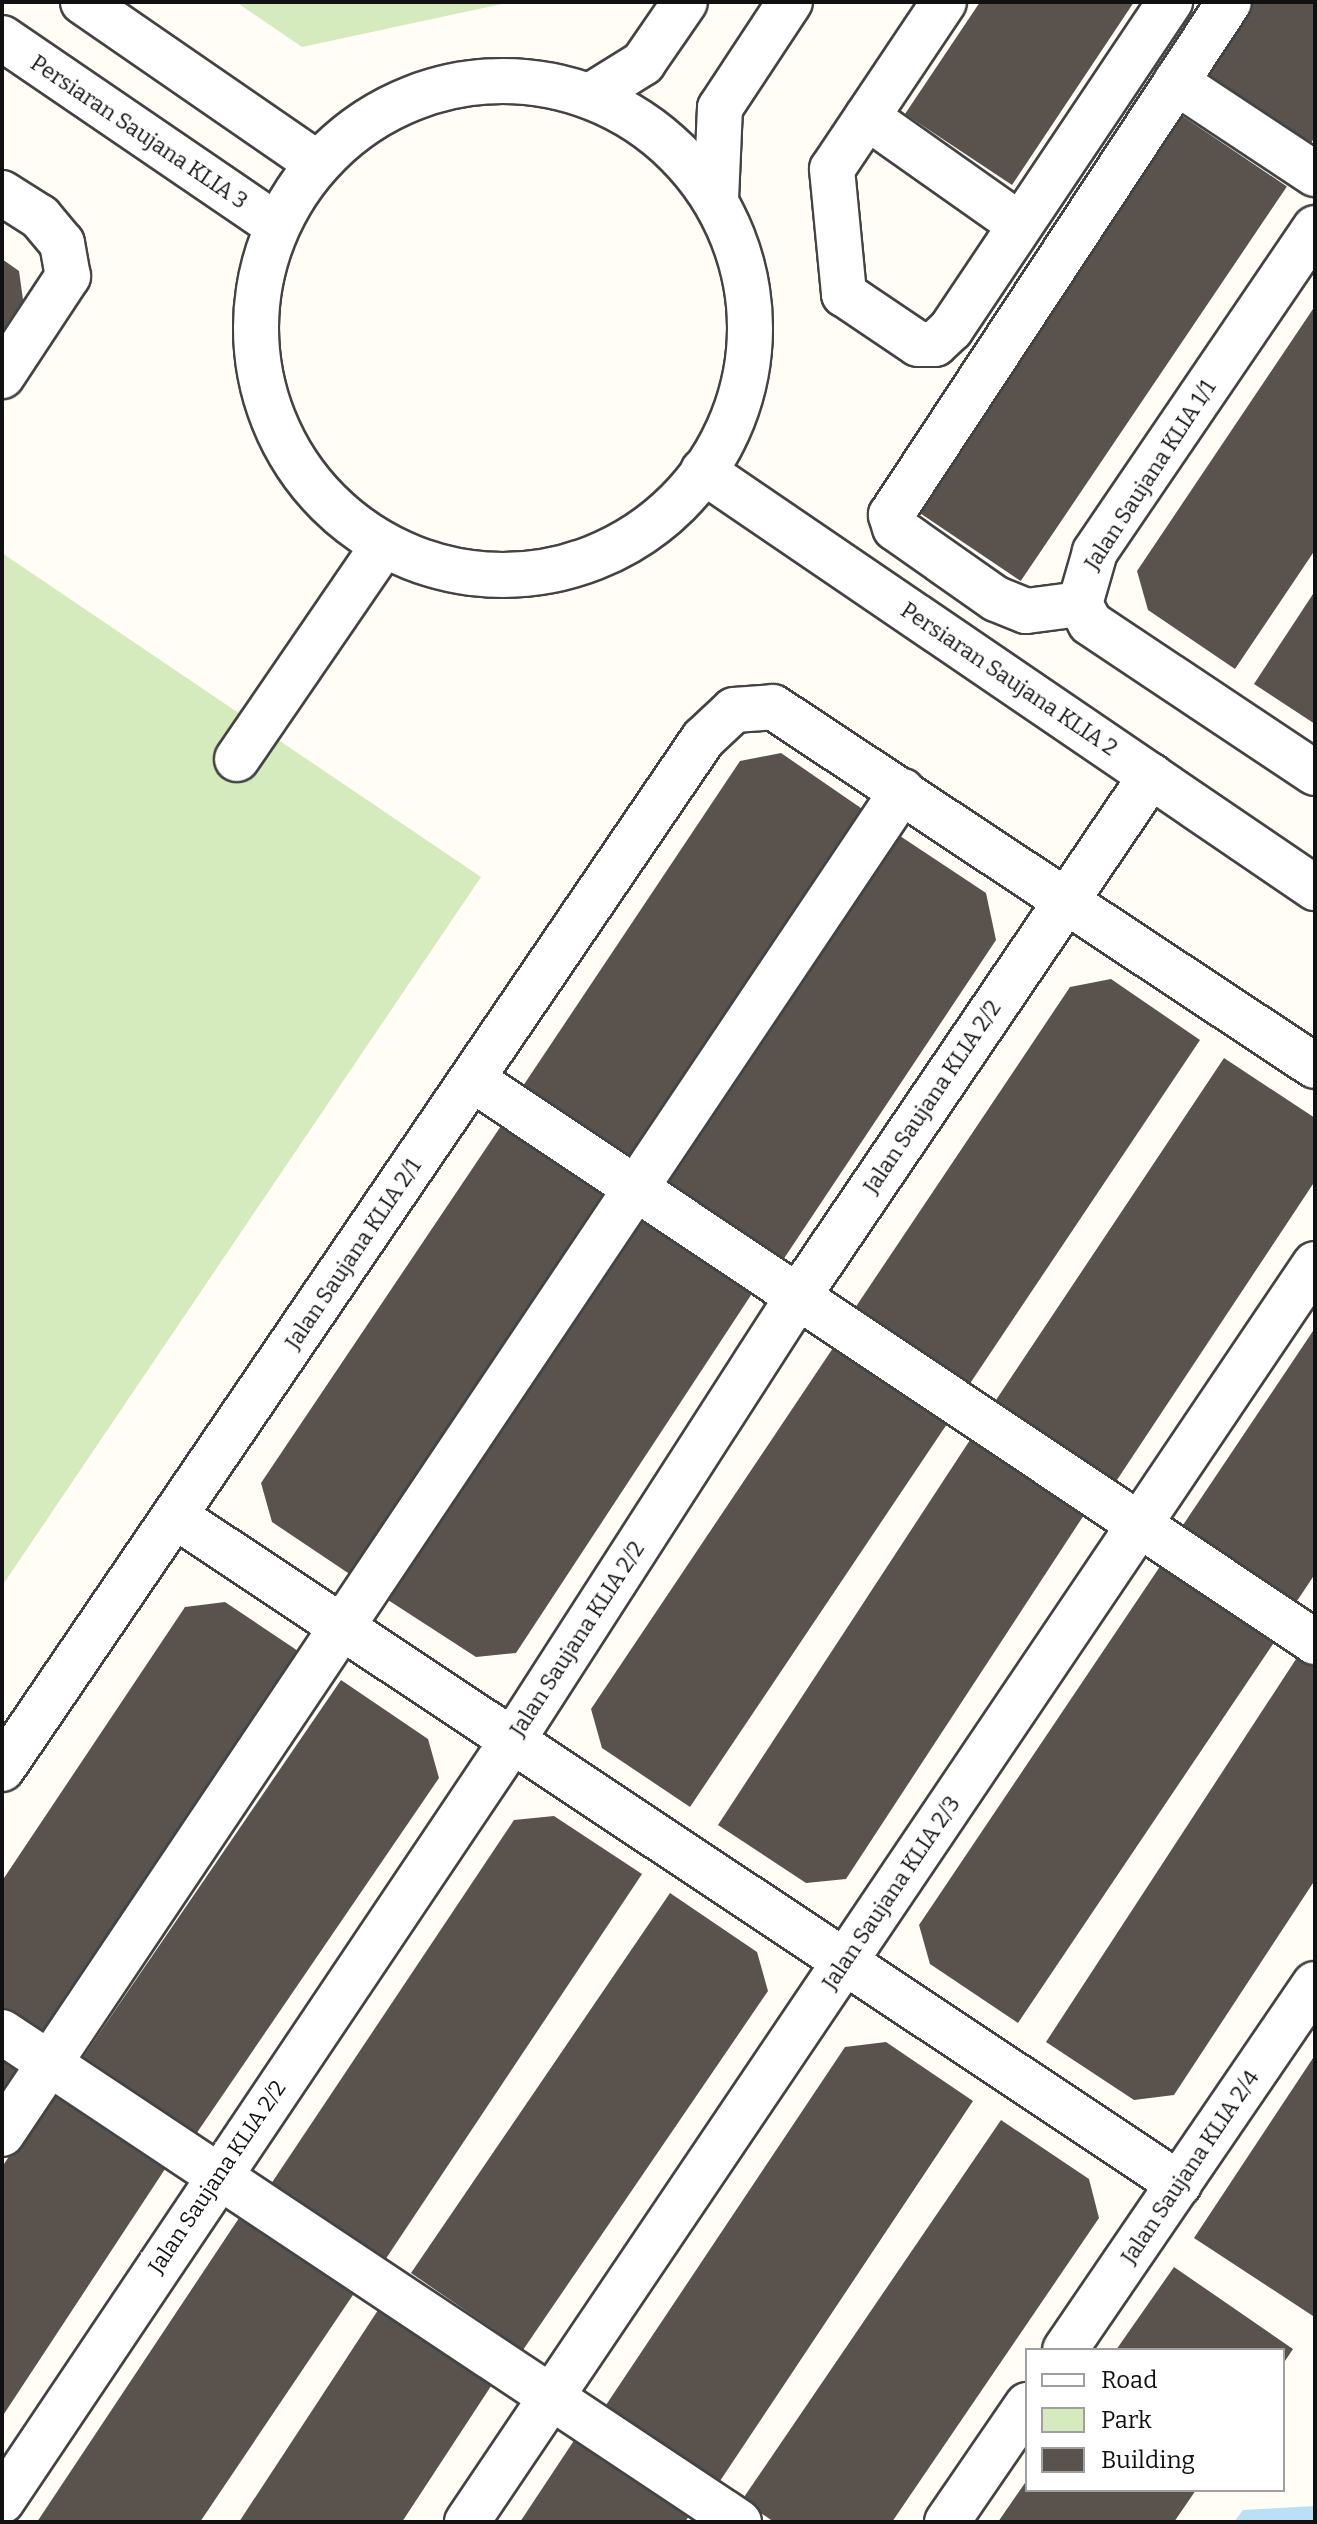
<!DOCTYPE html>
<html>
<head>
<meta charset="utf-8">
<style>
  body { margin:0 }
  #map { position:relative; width:1317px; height:2524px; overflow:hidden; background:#fffdf5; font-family:Bitter,serif }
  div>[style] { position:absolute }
  .green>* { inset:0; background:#d5ebbd }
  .water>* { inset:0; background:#b9e0f7 }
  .building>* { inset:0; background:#5a524d; transform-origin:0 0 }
  .roads { filter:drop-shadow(2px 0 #444) drop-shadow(-2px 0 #444) drop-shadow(0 2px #444) drop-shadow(0 -2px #444) }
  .minor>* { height:44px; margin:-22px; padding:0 22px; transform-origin:22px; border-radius:22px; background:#fff }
  .minor>.ring { margin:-22px; padding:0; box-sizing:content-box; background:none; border:44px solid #fff; border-radius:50% }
  span { translate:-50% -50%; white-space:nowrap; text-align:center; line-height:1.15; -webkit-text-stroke:8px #fff; paint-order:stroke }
  .street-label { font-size:22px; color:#111 }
  .frame { position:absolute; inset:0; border:4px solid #111; pointer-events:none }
  .legend { position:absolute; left:1025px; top:2348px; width:260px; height:144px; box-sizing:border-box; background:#fff; border:2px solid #a0a0a0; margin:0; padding:10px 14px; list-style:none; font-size:24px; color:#111 }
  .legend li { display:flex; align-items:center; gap:16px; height:40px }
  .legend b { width:40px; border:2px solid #a0a0a0 }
</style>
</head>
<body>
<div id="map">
  <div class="green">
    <i style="clip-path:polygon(236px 2px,511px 2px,302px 47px)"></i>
    <i style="clip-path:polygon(2px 553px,481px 877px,2px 1586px)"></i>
  </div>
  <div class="water">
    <i style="clip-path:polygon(1315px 2506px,1315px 2522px,1234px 2522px,1243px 2510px)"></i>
  </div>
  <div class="building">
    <i style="clip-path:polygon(980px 2px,1134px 2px,1012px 185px,905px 114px)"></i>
    <i style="clip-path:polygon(1244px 2px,1315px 2px,1315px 137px,1307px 149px,1196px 73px)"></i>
    <i style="left:1175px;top:111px;width:135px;height:476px;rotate:34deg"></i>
    <i style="clip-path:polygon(2px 259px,19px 271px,25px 314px,2px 347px)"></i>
    <i style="clip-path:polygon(1315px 306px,1315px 550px,1235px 669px,1148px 610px,1137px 571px)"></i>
    <i style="clip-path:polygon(1315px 591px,1315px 724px,1254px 684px)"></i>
    <i style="clip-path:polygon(781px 753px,871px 815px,635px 1165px,521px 1089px,740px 761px)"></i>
    <i style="clip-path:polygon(894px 832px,986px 893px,996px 940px,783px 1260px,662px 1181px)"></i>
    <i style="clip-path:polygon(1111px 979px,1200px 1040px,965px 1391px,851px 1314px,1070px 987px)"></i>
    <i style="clip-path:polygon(1224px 1058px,1315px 1118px,1315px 1181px,1113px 1486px,992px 1406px)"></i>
    <i style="clip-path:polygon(505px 1120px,619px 1196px,360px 1581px,272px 1522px,261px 1483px)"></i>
    <i style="clip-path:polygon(641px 1215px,755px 1289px,516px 1653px,476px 1657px,388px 1600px)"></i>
    <i style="clip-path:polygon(1315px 1328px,1315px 1574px,1293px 1607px,1179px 1531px)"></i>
    <i style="clip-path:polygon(835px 1345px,949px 1421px,690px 1807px,602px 1748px,591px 1709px)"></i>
    <i style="clip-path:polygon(970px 1440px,1084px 1515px,846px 1879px,806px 1883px,718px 1825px)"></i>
    <i style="clip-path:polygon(1163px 1562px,1277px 1638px,1018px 2023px,930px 1964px,919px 1925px)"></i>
    <i style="clip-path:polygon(225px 1602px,313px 1661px,56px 2047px,2px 2011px,2px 1881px,185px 1607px)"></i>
    <i style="clip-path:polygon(1298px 1656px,1315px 1667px,1315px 1880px,1174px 2095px,1134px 2100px,1046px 2042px)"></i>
    <i style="clip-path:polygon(341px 1680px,428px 1739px,439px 1778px,194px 2137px,81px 2060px)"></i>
    <i style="clip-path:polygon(554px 1816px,642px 1874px,385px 2260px,271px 2184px,514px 1820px)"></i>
    <i style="clip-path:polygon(670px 1893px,757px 1952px,768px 1991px,523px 2350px,411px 2273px)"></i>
    <i style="clip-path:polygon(886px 2042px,973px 2101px,716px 2487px,602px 2411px,845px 2047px)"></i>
    <i style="clip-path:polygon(2px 2053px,31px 2073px,2px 2115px)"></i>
    <i style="clip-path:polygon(1315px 2055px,1315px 2312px,1313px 2316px,1194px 2238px)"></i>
    <i style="clip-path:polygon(52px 2091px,167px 2166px,2px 2417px,2px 2167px)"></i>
    <i style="clip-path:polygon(1001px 2120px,1089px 2179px,1099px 2218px,892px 2522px,774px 2522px,742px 2500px)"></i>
    <i style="clip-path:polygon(245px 2209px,359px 2286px,200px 2522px,37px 2522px)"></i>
    <i style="clip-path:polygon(1174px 2267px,1293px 2349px,1283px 2364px,1283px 2350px,1116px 2350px)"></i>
    <i style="clip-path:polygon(382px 2304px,495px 2380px,402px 2522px,239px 2522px)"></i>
    <i style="clip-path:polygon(577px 2436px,691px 2513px,685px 2522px,520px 2522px)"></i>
    <i style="clip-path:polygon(1027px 2480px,1027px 2490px,1196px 2490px,1174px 2522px,998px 2522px)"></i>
  </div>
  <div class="roads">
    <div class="minor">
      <i style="left:83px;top:2px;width:283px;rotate:34.6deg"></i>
      <i style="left:944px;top:2px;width:201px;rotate:123.8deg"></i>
      <i style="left:832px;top:169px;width:126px;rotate:84.5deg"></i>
      <i style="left:844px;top:294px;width:89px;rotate:34deg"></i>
      <i style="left:918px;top:344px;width:17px"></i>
      <i style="left:935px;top:344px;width:22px;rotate:-43deg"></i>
      <i style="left:951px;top:329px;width:394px;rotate:-56.2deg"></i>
      <i style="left:2px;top:38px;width:332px;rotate:34.3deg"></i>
      <i class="ring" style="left:256px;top:81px;width:450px;height:450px"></i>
      <i style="left:1176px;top:82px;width:167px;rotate:33.5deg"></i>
      <i style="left:595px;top:93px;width:57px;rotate:-32deg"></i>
      <i style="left:643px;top:63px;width:74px;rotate:-55.5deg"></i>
      <i style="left:867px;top:117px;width:187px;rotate:35.2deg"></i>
      <i style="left:2px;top:193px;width:45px;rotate:32.3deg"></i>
      <i style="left:40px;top:217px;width:34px;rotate:50deg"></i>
      <i style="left:62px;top:243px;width:34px;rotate:80deg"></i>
      <i style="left:68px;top:276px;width:120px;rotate:123.4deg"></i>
      <i style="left:716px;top:199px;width:91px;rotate:-87.5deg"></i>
      <i style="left:720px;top:108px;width:127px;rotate:-56.6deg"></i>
      <i style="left:1315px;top:228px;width:392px;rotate:124.2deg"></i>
      <i style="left:1095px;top:552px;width:54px;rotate:106.1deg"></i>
      <i style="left:1080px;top:604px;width:21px;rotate:62deg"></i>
      <i style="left:1090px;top:623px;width:270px;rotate:33.7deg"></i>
      <i style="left:703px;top:471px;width:741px;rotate:34.27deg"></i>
      <i style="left:1080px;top:604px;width:54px;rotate:172.6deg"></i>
      <i style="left:1026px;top:611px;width:32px;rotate:-158deg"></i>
      <i style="left:996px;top:599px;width:123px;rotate:-144.9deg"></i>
      <i style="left:895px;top:528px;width:14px;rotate:-107deg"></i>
      <i style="left:891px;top:515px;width:614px;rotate:-56.62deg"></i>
      <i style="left:237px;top:759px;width:257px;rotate:-55.6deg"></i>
      <i style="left:472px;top:1079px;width:1014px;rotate:33.74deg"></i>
      <i style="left:175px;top:1516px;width:1206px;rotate:33.64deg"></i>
      <i style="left:2px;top:1769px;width:1246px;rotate:-55.76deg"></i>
      <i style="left:703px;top:739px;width:42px;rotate:-43.1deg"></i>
      <i style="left:734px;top:710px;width:39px;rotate:-4deg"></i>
      <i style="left:773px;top:707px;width:650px;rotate:33.52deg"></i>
      <i style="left:2px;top:2032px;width:885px;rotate:33.62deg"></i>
      <i style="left:2px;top:2134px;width:1617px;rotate:-56.17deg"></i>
      <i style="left:1065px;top:2350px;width:443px;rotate:-55.7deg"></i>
      <i style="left:2px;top:2501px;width:919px;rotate:-56.14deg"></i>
      <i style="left:514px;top:1738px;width:523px;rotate:-57.25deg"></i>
      <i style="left:797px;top:1298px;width:631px;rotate:-55.86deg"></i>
      <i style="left:467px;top:2522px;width:1517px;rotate:-56.02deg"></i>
      <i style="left:947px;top:2522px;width:142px;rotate:-55.6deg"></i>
    </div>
  </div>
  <div class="street-label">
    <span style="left:139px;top:132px;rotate:34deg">Persiaran Saujana KLIA 3</span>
    <span style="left:1150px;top:475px;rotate:-57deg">Jalan Saujana KLIA 1/1</span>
    <span style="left:1009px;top:679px;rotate:34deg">Persiaran Saujana KLIA 2</span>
    <span style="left:932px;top:1097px;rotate:-56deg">Jalan Saujana KLIA 2/2</span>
    <span style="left:353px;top:1254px;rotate:-56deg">Jalan Saujana KLIA 2/1</span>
    <span style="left:577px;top:1639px;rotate:-57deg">Jalan Saujana KLIA 2/2</span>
    <span style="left:891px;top:1893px;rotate:-56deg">Jalan Saujana KLIA 2/3</span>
    <span style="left:1190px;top:2167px;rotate:-56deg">Jalan Saujana KLIA 2/4</span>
    <span style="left:217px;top:2177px;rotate:-56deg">Jalan Saujana KLIA 2/2</span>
  </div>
  <div class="frame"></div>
  <ul class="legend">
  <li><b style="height:10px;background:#fff"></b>Road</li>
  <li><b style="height:22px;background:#d5ebbd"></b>Park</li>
  <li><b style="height:22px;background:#5a524d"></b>Building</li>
  </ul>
</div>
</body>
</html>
